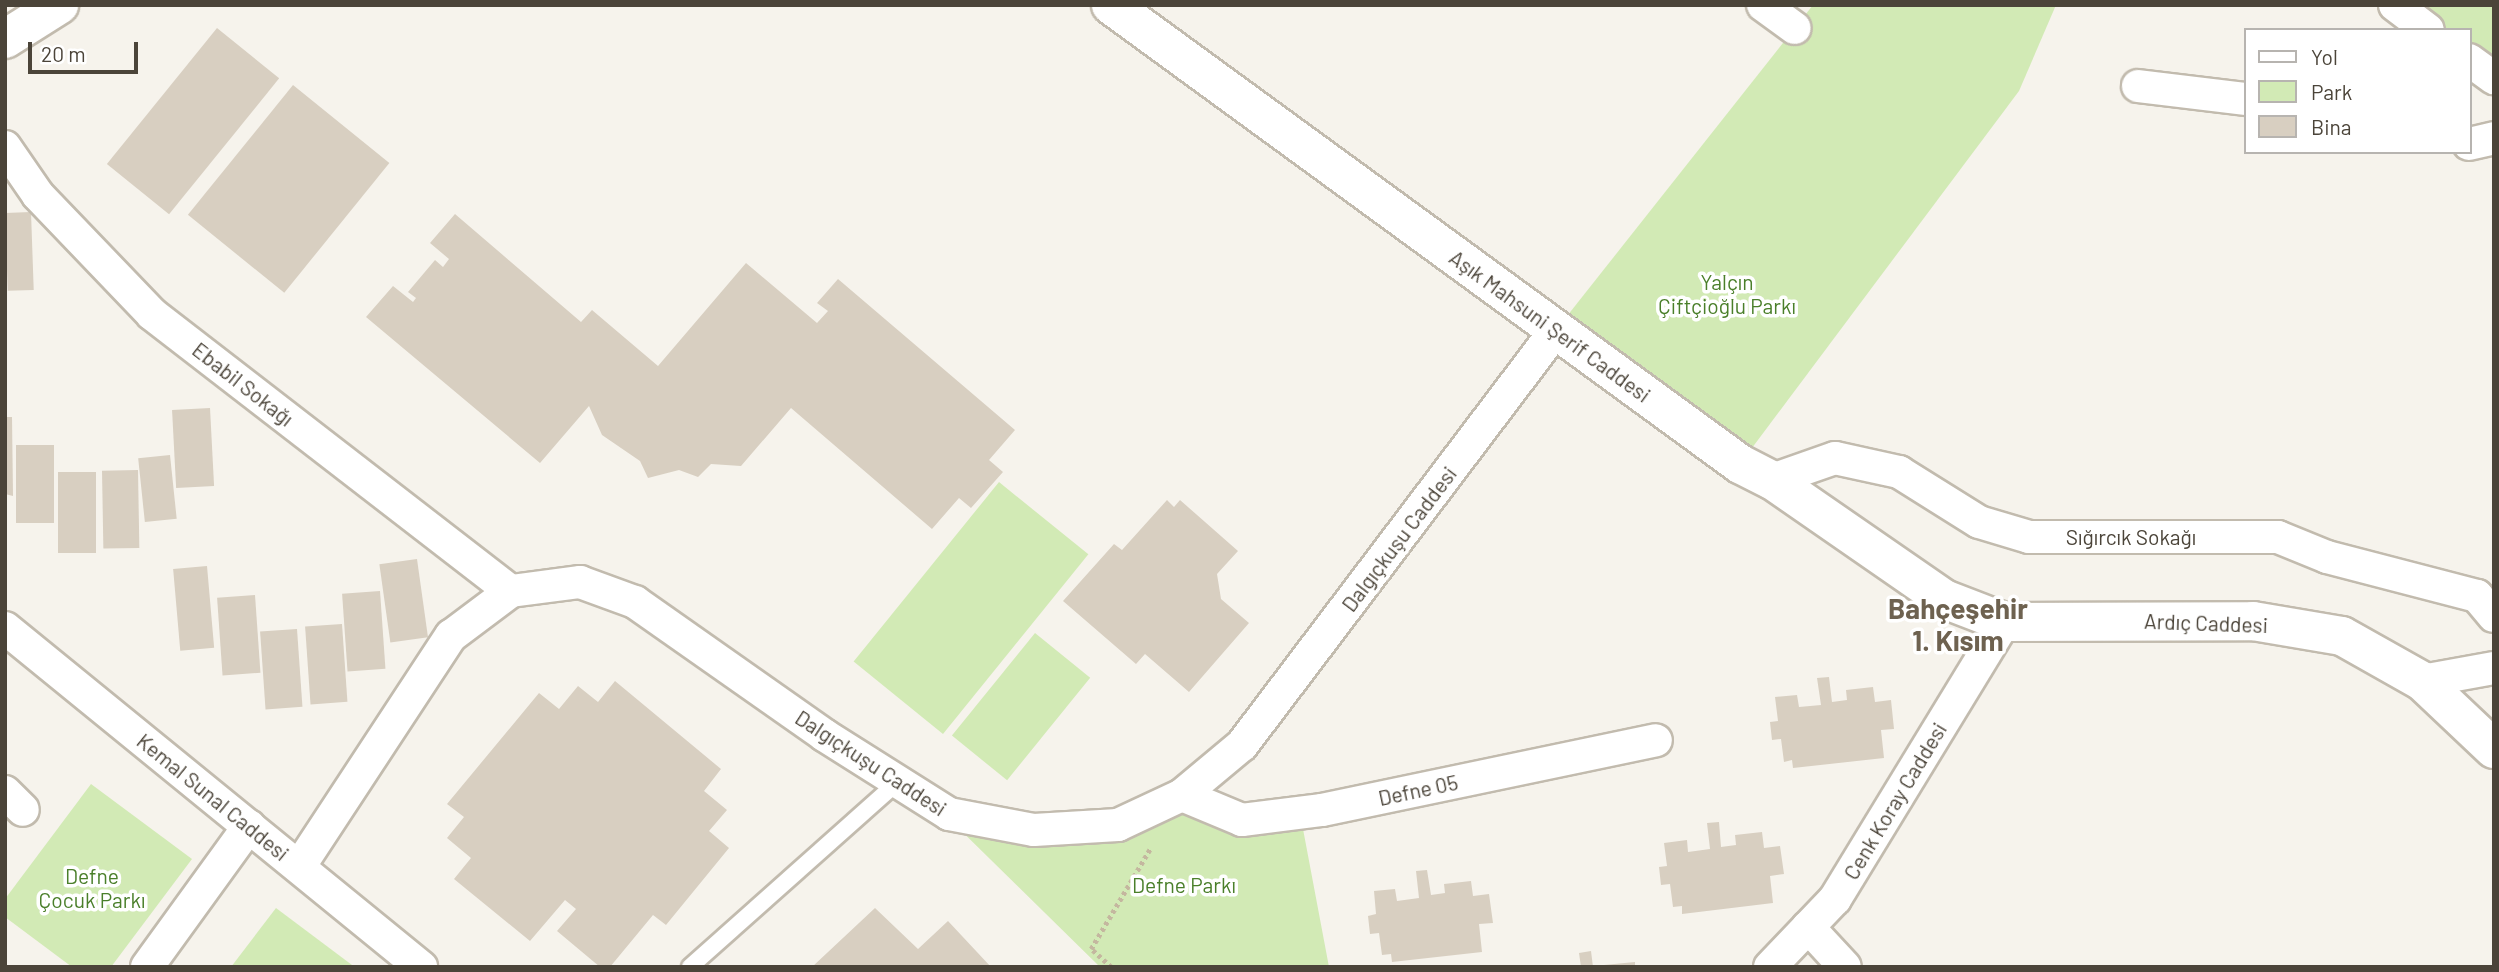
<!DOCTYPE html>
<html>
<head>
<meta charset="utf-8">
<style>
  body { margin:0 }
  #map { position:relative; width:2499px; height:972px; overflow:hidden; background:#f6f3ec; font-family:Barlow,sans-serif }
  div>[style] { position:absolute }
  .green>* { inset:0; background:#d2eab5; transform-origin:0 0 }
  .building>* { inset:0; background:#d8cfc1; transform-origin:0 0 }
  .path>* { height:4.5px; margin-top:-2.25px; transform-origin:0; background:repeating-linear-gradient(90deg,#c4b79f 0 3.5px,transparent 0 7px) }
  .roads { filter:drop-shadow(2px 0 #c2bbae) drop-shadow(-2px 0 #c2bbae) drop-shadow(0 2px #c2bbae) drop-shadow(0 -2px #c2bbae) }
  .service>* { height:16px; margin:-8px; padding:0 8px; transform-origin:8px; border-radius:8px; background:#fff }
  .minor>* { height:32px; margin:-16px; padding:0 16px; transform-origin:16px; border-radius:16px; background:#fff }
  .tertiary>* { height:38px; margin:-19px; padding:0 19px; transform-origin:19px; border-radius:19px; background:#fff }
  span { translate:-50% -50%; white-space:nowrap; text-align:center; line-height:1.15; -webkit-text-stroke:7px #fff; paint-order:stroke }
  .park-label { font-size:21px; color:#4a7f2a }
  .street-label { font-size:21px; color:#4b4439 }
  .district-label { font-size:28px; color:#6e6250; font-weight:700 }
  .frame { position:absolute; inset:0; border:7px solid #4b4439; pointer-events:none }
  .legend { position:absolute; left:2244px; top:28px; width:228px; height:126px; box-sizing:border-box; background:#fff; border:2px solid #b7b4b0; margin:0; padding:9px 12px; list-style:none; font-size:21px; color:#4b4439 }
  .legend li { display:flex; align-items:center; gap:14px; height:35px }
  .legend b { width:35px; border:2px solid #b7b4b0 }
  .scale { position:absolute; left:28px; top:42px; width:110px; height:32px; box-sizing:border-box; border:4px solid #4b4439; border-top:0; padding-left:9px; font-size:21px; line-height:24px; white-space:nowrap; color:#4b4439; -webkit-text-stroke:5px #fff; paint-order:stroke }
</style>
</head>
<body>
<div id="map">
  <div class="green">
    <i style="clip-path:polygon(1813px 5px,2056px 5px,2019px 91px,1740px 464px,1556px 330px)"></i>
    <i style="clip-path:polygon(2395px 5px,2494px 5px,2494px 78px,2469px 60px,2469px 30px,2428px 30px)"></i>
    <i style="left:999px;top:482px;width:115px;height:231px;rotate:39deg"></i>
    <i style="left:1035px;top:633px;width:71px;height:132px;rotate:39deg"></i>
    <i style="clip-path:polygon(91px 784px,192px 859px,111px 967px,72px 967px,5px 917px,5px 899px)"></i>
    <i style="clip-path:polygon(1182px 795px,1300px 813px,1329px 967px,1100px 967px,936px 806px,1034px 830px)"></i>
    <i style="clip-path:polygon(276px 908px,352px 965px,351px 967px,231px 967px)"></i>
  </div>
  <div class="building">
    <i style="left:217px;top:28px;width:80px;height:175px;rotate:39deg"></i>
    <i style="left:293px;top:85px;width:124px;height:167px;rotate:39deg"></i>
    <i style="left:31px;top:212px;width:78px;height:26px;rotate:88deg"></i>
    <i style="clip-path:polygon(455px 214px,581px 322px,592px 310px,658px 366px,746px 263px,817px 323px,828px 311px,817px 303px,838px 279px,1015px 430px,989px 460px,1003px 472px,971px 508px,959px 498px,932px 529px,791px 408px,741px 466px,711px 464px,698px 477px,679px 470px,648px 478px,640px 461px,602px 435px,589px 406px,540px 463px,366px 317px,393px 286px,413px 302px,416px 298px,408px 292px,435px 260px,443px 267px,449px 259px,430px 243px)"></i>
    <i style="left:210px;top:408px;width:78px;height:38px;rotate:87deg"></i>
    <i style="clip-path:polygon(5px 417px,12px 417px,13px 496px,5px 494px)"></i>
    <i style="left:16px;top:445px;width:38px;height:78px"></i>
    <i style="left:170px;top:455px;width:64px;height:32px;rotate:84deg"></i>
    <i style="left:138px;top:470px;width:78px;height:36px;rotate:89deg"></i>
    <i style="left:58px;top:472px;width:38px;height:81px"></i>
    <i style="clip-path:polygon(1167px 500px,1174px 507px,1180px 500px,1238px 551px,1217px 574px,1221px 599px,1249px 623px,1189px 692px,1145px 654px,1136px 664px,1063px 601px,1114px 544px,1122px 550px)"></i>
    <i style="left:417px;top:559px;width:79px;height:38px;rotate:82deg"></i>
    <i style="left:207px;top:566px;width:82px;height:34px;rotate:85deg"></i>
    <i style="left:380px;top:591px;width:78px;height:38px;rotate:86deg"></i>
    <i style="left:255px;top:595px;width:78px;height:38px;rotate:86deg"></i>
    <i style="left:342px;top:624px;width:78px;height:37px;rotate:86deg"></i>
    <i style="left:297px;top:629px;width:78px;height:37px;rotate:86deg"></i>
    <i style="clip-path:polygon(1829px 677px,1832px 702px,1847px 700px,1846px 690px,1873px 687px,1875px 702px,1891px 700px,1894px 729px,1881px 730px,1884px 758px,1793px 768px,1792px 760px,1784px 762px,1781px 739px,1772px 740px,1770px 722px,1778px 721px,1775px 697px,1797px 695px,1799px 707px,1821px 705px,1817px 678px)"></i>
    <i style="clip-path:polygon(615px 681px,721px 769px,704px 791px,727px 810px,709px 831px,729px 848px,666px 925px,653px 915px,610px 967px,600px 967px,557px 931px,576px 909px,565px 900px,530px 941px,454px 879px,471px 858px,447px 838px,464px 817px,447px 804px,539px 693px,559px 709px,578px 686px,598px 702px)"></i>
    <i style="clip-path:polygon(1719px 822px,1721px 847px,1736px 845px,1735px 835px,1762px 832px,1764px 848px,1780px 846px,1784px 874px,1770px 876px,1773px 903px,1682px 914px,1682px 906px,1673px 907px,1670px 884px,1661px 885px,1659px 867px,1667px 866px,1664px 843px,1687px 840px,1688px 852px,1710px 849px,1707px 823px)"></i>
    <i style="clip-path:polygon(1427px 870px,1431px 895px,1445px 893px,1444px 884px,1471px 881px,1473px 896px,1489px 894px,1493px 923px,1479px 924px,1482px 952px,1392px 962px,1391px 954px,1382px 955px,1379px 933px,1370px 934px,1368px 916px,1376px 914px,1374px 891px,1395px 889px,1397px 901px,1419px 898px,1416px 871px)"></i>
    <i style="clip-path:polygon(875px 908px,918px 949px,948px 921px,991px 967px,812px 967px)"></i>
    <i style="clip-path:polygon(1591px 951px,1593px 967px,1581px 967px,1579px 953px)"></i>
    <i style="clip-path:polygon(1635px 962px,1635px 967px,1604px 967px,1604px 965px)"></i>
  </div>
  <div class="path">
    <i style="left:1111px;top:967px;width:27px;rotate:-138deg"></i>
    <i style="left:1091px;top:949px;width:116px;rotate:-59.5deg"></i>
  </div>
  <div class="roads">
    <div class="service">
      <i style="left:690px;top:967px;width:278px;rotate:-41.7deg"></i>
    </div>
    <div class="minor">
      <i style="left:1763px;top:5px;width:39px;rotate:36deg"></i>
      <i style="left:2395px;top:5px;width:41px;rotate:37.1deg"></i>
      <i style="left:2469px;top:60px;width:31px;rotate:36deg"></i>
      <i style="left:2138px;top:86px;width:108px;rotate:6.9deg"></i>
      <i style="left:2469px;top:144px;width:26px;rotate:-13deg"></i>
      <i style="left:5px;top:147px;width:58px;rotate:55.5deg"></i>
      <i style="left:38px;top:195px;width:165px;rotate:46.2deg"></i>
      <i style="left:152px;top:314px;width:453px;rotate:37.7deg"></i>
      <i style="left:1772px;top:480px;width:67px;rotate:-19.2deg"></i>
      <i style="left:1835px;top:458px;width:66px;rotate:12.3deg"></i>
      <i style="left:1899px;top:472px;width:94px;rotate:32deg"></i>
      <i style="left:1979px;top:522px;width:52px;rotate:16.7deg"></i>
      <i style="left:2029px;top:537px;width:249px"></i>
      <i style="left:2278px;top:537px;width:53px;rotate:22.2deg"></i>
      <i style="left:2327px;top:557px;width:155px;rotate:14.6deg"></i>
      <i style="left:2477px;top:596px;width:26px;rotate:50deg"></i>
      <i style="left:5px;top:628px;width:537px;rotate:39.18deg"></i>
      <i style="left:2422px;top:681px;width:73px;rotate:-10.2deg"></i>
      <i style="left:5px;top:792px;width:25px;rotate:45deg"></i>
      <i style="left:1182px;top:795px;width:65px;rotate:22.6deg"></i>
      <i style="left:1242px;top:820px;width:81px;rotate:-7.1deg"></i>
      <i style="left:1322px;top:810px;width:341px;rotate:-11.8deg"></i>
      <i style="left:299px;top:867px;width:277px;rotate:-56.7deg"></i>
      <i style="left:451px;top:636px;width:75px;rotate:-36.9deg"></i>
      <i style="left:511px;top:591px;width:70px;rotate:-7.4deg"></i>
      <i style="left:580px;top:582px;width:59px;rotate:20deg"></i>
      <i style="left:635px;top:602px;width:231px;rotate:35.1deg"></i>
      <i style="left:824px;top:735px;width:148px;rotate:32.3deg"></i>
      <i style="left:949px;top:814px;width:86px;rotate:10.7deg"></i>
      <i style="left:1034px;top:830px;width:84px;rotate:-3.4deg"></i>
      <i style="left:1118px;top:825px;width:71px;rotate:-25.1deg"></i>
      <i style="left:1182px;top:795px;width:78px;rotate:-39.8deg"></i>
      <i style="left:1242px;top:745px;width:520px;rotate:-52.89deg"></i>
      <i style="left:1808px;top:927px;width:54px;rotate:47.2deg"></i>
      <i style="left:147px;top:967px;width:174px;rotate:-54.1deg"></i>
      <i style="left:1770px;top:967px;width:94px;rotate:-46.3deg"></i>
      <i style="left:1835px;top:899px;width:324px;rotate:-58.6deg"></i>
    </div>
    <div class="tertiary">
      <i style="left:1111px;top:5px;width:779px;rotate:36.12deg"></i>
      <i style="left:1740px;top:464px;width:36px;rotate:27deg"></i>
      <i style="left:1772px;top:480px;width:209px;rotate:34.7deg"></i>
      <i style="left:1944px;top:599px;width:64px;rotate:21deg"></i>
      <i style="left:2004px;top:622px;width:249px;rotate:-0.2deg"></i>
      <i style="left:2253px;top:621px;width:90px;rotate:9.6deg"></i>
      <i style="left:2342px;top:636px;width:92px;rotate:29.4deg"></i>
      <i style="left:2422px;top:681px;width:99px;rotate:43.4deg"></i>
      <i style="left:5px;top:39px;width:64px;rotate:-32.2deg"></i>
    </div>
  </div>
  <div class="park-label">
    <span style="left:1727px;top:294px">Yalçın<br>Çiftçioğlu Parkı</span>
    <span style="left:92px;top:888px">Defne<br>Çocuk Parkı</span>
    <span style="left:1184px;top:885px">Defne Parkı</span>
  </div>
  <div class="street-label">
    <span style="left:1550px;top:326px;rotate:36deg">Aşık Mahsuni Şerif Caddesi</span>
    <span style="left:243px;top:384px;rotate:38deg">Ebabil Sokağı</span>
    <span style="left:2131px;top:537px">Sığırcık Sokağı</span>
    <span style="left:1399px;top:539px;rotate:-53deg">Dalgıçkuşu Caddesi</span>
    <span style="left:2206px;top:623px;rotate:2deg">Ardıç Caddesi</span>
    <span style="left:871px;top:763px;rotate:33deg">Dalgıçkuşu Caddesi</span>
    <span style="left:1418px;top:790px;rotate:-12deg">Defne 05</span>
    <span style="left:213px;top:797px;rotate:39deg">Kemal Sunal Caddesi</span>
    <span style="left:1895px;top:801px;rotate:-59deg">Cenk Koray Caddesi</span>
  </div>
  <div class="district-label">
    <span style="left:1958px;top:624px">Bahçeşehir<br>1. Kısım</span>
  </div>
  <div class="frame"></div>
  <ul class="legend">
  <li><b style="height:9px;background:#fff"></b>Yol</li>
  <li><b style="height:19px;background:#d2eab5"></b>Park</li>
  <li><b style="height:19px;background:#d8cfc1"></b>Bina</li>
  </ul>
  <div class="scale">20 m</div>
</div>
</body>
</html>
